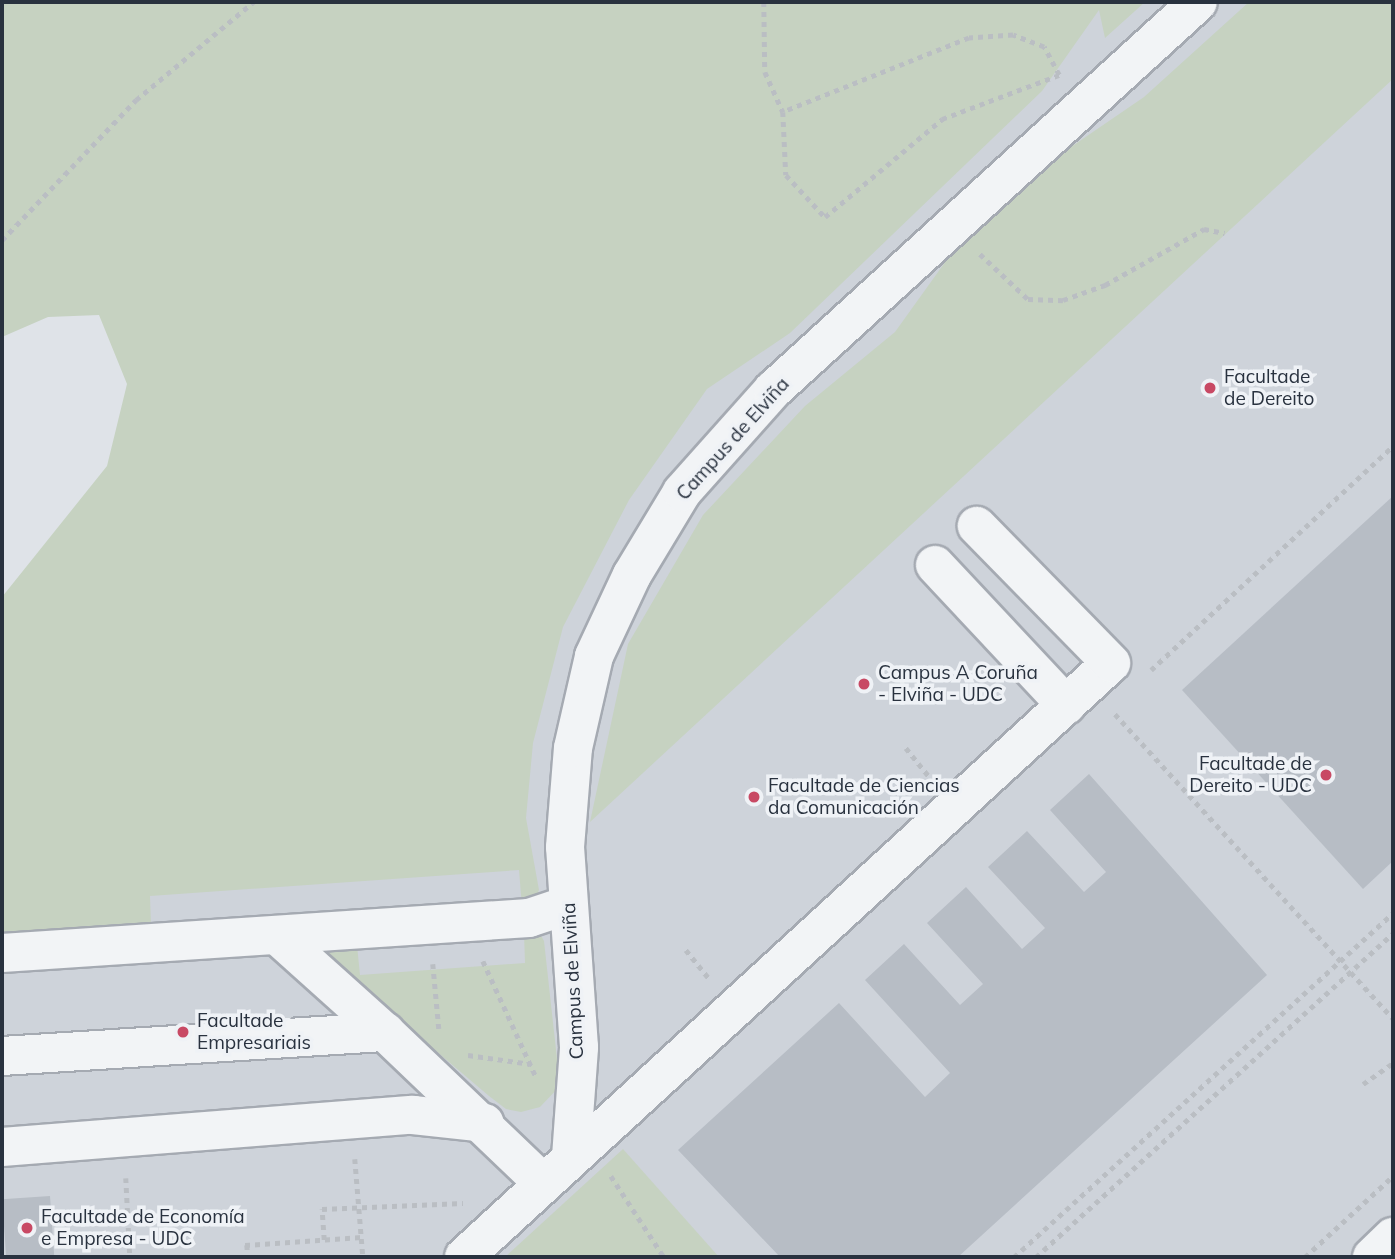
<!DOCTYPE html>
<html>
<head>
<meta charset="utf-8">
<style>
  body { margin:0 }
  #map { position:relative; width:1395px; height:1259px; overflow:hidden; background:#dfe3e8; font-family:Mulish,sans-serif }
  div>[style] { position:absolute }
  .built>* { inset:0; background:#ced3da }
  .green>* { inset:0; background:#c6d2c1 }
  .building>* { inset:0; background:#b7bdc5; transform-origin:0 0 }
  .path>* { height:4.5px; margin-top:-2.25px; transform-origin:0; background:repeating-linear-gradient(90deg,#babec3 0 5px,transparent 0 10px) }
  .roads { filter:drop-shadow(2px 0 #a5aab2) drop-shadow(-2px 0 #a5aab2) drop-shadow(0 2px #a5aab2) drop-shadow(0 -2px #a5aab2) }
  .minor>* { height:38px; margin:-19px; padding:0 19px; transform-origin:19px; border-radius:19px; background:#f2f4f6 }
  .dots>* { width:19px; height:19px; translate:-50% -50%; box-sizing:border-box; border:4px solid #eff2f6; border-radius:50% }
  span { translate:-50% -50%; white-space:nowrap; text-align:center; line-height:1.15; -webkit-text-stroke:7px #eff2f6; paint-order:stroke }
  .poi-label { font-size:19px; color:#29323f }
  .left { translate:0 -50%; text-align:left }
  .right { translate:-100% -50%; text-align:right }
  .street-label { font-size:19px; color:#29323f }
  .frame { position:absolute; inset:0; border:4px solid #29323f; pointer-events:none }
</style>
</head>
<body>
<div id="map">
  <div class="built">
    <i style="clip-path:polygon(1059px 2px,1393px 2px,1393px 1257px,2px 1257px,2px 874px)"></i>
  </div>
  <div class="green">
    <i style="clip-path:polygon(2px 2px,1145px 2px,1105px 38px,1099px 10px,1042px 91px,790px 333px,707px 389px,629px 500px,563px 627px,533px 743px,526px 818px,539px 890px,534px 902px,522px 907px,519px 870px,150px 896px,151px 925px,2px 935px,2px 597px,107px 466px,127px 384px,99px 315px,48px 317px,2px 337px)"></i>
    <i style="clip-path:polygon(1249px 2px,1393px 2px,1393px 79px,590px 822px,628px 644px,703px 515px,805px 406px,895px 332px,961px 240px,1052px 160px,1144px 97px)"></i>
    <i style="clip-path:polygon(524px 934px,540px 934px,544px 941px,560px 1086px,540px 1107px,521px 1112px,506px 1109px,489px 1096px,324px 956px,322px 947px,357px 945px,360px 975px,525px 963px)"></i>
    <i style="clip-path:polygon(623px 1149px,719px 1257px,505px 1257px)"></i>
  </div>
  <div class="building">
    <i style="clip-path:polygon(1393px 496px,1393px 861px,1363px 889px,1182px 690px)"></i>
    <i style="clip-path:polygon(1089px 774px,1267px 975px,958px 1257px,780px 1257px,678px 1150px,839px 1003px,925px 1097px,950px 1073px,865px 980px,904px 944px,960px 1005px,983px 984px,927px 923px,966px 887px,1022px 949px,1045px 928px,988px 867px,1027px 831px,1084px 892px,1106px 872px,1050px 810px)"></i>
    <i style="left:50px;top:1196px;width:61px;height:48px;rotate:86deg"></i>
  </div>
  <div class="path">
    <i style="left:764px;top:2px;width:70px;rotate:89.2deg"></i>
    <i style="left:765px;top:72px;width:44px;rotate:65.8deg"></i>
    <i style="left:783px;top:112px;width:63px;rotate:87.3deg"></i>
    <i style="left:786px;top:175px;width:57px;rotate:47.1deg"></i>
    <i style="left:825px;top:217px;width:153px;rotate:-39.9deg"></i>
    <i style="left:942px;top:119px;width:125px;rotate:-20.6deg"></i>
    <i style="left:1059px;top:75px;width:32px;rotate:-118deg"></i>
    <i style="left:1044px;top:47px;width:33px;rotate:-159deg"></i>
    <i style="left:1013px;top:35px;width:44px;rotate:176.1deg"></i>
    <i style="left:969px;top:38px;width:200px;rotate:158.3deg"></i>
    <i style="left:2px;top:240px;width:194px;rotate:-46.3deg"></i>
    <i style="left:136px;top:100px;width:153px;rotate:-39.9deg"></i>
    <i style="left:980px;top:254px;width:66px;rotate:43.2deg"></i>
    <i style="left:1028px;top:299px;width:35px;rotate:2deg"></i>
    <i style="left:1063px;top:300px;width:45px;rotate:-19.7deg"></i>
    <i style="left:1105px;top:285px;width:114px;rotate:-29.5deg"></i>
    <i style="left:1204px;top:229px;width:21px;rotate:11deg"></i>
    <i style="left:1151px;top:670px;width:330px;rotate:-42.8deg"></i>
    <i style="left:1115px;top:714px;width:412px;rotate:47.6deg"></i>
    <i style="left:906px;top:748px;width:36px;rotate:51deg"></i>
    <i style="left:686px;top:950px;width:36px;rotate:51deg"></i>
    <i style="left:483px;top:961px;width:128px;rotate:65.4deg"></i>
    <i style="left:433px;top:964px;width:65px;rotate:84.7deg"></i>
    <i style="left:468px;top:1055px;width:64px;rotate:8.1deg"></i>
    <i style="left:1363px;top:1084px;width:37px;rotate:-35deg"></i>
    <i style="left:355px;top:1159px;width:98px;rotate:85.3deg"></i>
    <i style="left:611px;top:1176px;width:97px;rotate:56.8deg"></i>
    <i style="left:126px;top:1178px;width:79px;rotate:87.1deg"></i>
    <i style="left:324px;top:1240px;width:31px;rotate:-94deg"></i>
    <i style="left:322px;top:1209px;width:141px;rotate:-2.4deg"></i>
    <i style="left:245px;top:1245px;width:117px;rotate:-3.9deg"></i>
    <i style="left:247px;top:1245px;width:12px;rotate:85deg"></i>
    <i style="left:1014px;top:1257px;width:512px;rotate:-42.23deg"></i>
    <i style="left:1036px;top:1257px;width:482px;rotate:-42.2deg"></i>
    <i style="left:1305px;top:1257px;width:120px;rotate:-42.6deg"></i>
  </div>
  <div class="roads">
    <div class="minor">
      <i style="left:935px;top:565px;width:192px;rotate:46.9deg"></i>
      <i style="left:279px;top:937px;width:142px;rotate:41.9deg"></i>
      <i style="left:2px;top:953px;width:528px;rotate:-3.8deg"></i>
      <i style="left:529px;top:918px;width:41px;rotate:-18.4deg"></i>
      <i style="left:2px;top:1056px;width:384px;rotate:-3.6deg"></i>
      <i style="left:385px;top:1032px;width:219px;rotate:43.7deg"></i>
      <i style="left:2px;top:1147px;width:412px;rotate:-4.5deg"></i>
      <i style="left:413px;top:1115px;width:72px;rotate:6.3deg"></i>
      <i style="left:571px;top:1157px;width:110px;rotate:-85.8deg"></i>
      <i style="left:579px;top:1047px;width:200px;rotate:-94deg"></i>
      <i style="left:565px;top:847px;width:99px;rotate:-85.4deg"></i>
      <i style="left:573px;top:748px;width:94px;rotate:-77.1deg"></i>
      <i style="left:594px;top:656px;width:89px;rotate:-64.9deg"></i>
      <i style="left:632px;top:575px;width:97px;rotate:-58.9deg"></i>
      <i style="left:682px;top:492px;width:137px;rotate:-48.3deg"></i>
      <i style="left:773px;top:390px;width:575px;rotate:-42.39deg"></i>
      <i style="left:464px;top:1257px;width:878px;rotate:-42.55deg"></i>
      <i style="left:1111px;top:663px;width:192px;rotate:-134.4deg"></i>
      <i style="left:1372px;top:1257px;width:29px;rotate:-44deg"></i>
    </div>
  </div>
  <div class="dots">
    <i style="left:1210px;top:388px;background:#c84964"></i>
    <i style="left:864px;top:684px;background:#c84964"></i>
    <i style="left:1326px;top:775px;background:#c84964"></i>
    <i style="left:754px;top:797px;background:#c84964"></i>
    <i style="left:183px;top:1032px;background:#c84964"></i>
    <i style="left:27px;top:1228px;background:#c84964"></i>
  </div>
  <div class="poi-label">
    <span class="left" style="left:1224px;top:388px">Facultade<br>de Dereito</span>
    <span class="left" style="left:878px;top:684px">Campus A Coruña<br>- Elviña - UDC</span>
    <span class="right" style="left:1312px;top:775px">Facultade de<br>Dereito - UDC</span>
    <span class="left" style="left:768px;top:797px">Facultade de Ciencias<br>da Comunicación</span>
    <span class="left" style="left:197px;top:1032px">Facultade<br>Empresariais</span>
    <span class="left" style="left:41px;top:1228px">Facultade de Economía<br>e Empresa - UDC</span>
  </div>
  <div class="street-label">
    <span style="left:733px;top:439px;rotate:-48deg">Campus de Elviña</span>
    <span style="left:573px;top:981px;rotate:-93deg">Campus de Elviña</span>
  </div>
  <div class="frame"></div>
</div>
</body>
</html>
